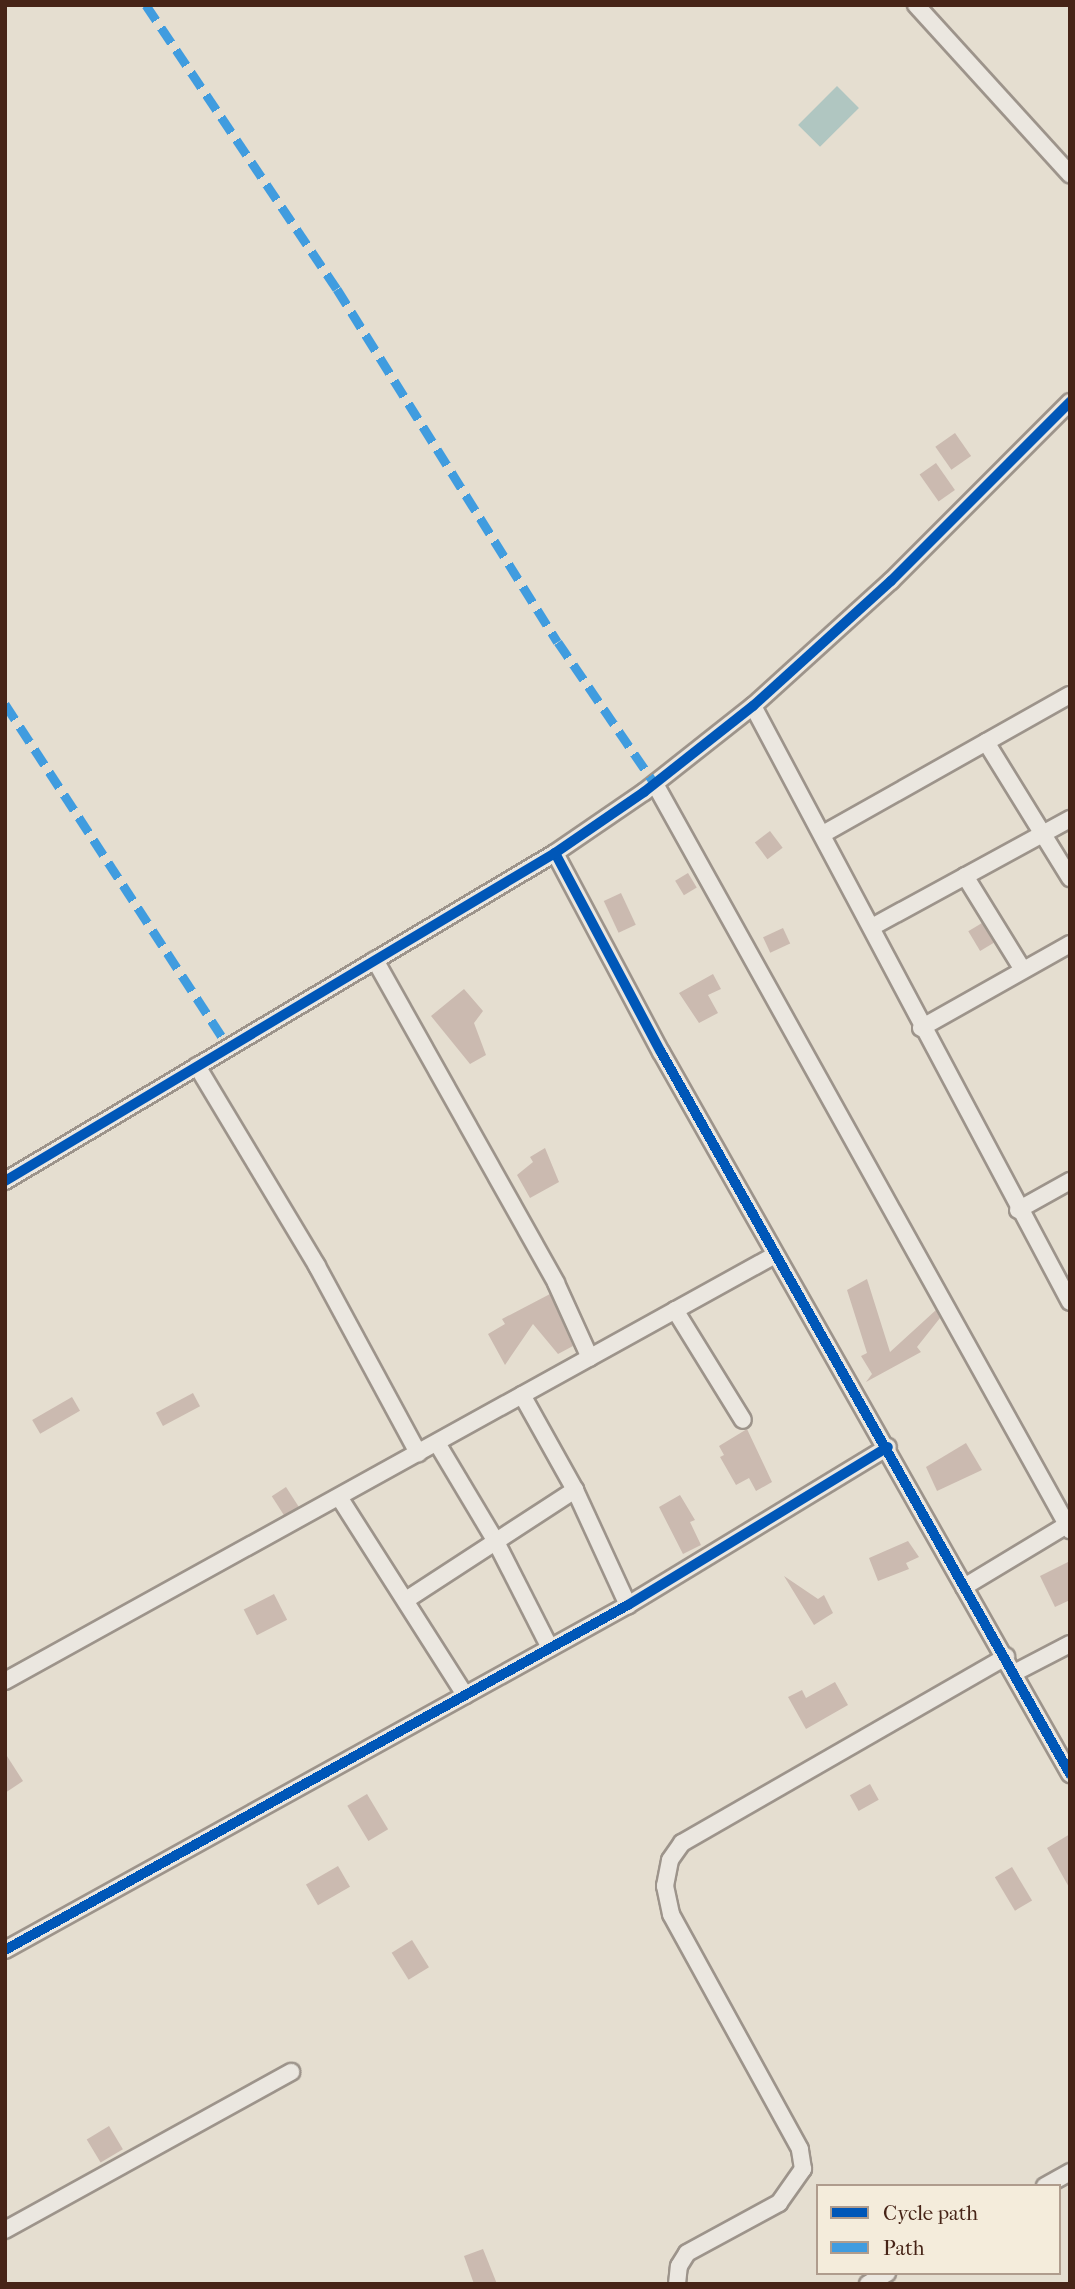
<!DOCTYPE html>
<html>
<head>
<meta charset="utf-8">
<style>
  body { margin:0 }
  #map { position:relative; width:1075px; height:2289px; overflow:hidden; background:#e5ded0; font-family:"IM FELL French Canon",serif }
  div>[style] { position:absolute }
  .water>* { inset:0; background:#b0c6c1; transform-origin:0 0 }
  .building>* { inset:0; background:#cbbab0; transform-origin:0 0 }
  .roads { filter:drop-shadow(2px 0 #9d948b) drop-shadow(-2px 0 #9d948b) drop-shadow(0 2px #9d948b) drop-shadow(0 -2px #9d948b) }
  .minor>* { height:16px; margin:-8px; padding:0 8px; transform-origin:8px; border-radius:8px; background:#ebe7e0 }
  .quiet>* { height:9px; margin-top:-4.5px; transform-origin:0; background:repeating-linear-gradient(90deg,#409cdf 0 18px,transparent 0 27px) }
  .cycleway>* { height:10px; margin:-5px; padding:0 5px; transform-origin:5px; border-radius:5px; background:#0057b8 }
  span { translate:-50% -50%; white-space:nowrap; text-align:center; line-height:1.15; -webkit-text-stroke:5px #f4ecdb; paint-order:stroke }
  .frame { position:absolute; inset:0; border:7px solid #472417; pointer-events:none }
  .legend { position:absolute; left:816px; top:2184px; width:245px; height:91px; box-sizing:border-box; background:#f4ecdb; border:2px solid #af9c8d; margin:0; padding:9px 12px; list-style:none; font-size:21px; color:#472417 }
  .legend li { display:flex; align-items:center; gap:14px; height:35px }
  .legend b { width:35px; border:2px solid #af9c8d }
</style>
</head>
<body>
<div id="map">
  <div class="water">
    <i style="left:837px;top:86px;width:31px;height:55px;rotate:45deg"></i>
  </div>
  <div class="building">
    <i style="left:955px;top:433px;width:28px;height:24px;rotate:55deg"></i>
    <i style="left:936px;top:463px;width:33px;height:20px;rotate:55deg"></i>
    <i style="left:770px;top:831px;width:21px;height:19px;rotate:53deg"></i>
    <i style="left:688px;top:873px;width:17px;height:15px;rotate:59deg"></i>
    <i style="left:621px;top:893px;width:35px;height:19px;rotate:65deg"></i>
    <i style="left:982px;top:923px;width:23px;height:16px;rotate:59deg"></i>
    <i style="left:783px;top:928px;width:17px;height:22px;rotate:65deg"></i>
    <i style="clip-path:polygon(713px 974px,721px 989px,708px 995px,718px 1013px,699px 1023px,679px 993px)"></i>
    <i style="clip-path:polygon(464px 989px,483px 1011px,474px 1023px,486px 1055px,470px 1064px,431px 1016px)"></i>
    <i style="clip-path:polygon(545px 1148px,559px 1182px,530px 1198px,517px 1175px,533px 1162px,530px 1157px)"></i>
    <i style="clip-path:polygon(867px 1279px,890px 1352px,936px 1310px,940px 1318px,917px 1347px,921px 1352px,866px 1382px,872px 1374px,861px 1356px,867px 1353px,847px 1290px)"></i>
    <i style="clip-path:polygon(550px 1294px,573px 1346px,558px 1354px,533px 1324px,505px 1365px,488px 1334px,505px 1324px,502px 1319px)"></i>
    <i style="left:193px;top:1393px;width:15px;height:42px;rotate:62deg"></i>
    <i style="left:72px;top:1397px;width:16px;height:46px;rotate:60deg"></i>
    <i style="clip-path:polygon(747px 1429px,772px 1482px,756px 1491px,749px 1478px,736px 1485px,720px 1457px,724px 1455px,719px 1446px)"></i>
    <i style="clip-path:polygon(966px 1443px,982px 1470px,937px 1491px,926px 1467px)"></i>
    <i style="left:286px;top:1487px;width:24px;height:17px;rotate:57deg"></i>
    <i style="clip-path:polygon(680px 1495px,695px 1520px,690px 1522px,701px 1545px,683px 1554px,659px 1507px)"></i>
    <i style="clip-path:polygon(908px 1541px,919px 1557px,906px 1563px,909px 1569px,878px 1581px,869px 1558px)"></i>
    <i style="clip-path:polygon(1070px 1561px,1070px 1600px,1055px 1607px,1040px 1576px)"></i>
    <i style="clip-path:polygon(784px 1576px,818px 1599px,824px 1595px,833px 1613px,814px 1625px)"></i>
    <i style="left:274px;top:1594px;width:29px;height:34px;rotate:63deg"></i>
    <i style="clip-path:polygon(835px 1682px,848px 1705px,806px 1729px,788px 1697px,802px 1690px,806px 1698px)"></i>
    <i style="clip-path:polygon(5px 1753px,23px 1781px,5px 1793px)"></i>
    <i style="left:870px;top:1784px;width:18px;height:23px;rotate:61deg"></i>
    <i style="left:367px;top:1794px;width:41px;height:23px;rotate:59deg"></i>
    <i style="clip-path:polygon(1070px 1834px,1070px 1889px,1047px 1848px)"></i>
    <i style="left:338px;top:1866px;width:24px;height:37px;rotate:60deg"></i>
    <i style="left:1012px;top:1867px;width:39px;height:20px;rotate:59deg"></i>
    <i style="left:412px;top:1940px;width:32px;height:24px;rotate:58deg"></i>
    <i style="left:109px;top:2126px;width:27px;height:26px;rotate:59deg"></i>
    <i style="clip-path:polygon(483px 2249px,497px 2284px,474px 2284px,464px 2256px)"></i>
  </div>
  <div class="roads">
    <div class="minor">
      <i style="left:916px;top:5px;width:229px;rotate:47.7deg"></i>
      <i style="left:753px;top:706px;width:675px;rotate:61.99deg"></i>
      <i style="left:986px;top:742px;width:160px;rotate:58.3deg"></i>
      <i style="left:655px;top:784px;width:854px;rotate:60.91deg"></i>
      <i style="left:823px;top:834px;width:283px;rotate:-29.4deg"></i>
      <i style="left:555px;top:853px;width:225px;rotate:62deg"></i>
      <i style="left:661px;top:1052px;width:830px;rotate:60.47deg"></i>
      <i style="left:965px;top:876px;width:110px;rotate:58.3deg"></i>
      <i style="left:872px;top:927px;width:226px;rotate:-28.6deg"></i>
      <i style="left:375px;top:960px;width:370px;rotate:60.7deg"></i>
      <i style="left:556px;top:1283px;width:82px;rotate:65.6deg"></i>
      <i style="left:921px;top:1028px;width:171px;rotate:-29.4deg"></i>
      <i style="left:197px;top:1066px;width:233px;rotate:59deg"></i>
      <i style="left:317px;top:1266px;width:213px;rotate:61.6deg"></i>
      <i style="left:5px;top:1181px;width:640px;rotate:-30.81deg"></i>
      <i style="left:555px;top:853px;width:108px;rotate:-34.4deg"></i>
      <i style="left:644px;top:792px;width:139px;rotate:-38.3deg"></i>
      <i style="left:753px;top:706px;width:186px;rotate:-42.2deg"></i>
      <i style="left:891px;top:581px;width:253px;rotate:-45deg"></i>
      <i style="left:1018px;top:1210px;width:60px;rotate:-29.1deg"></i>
      <i style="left:675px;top:1310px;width:129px;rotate:58.3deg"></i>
      <i style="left:522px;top:1395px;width:109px;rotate:60.8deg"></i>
      <i style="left:575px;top:1490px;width:127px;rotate:65.3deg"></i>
      <i style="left:437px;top:1443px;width:113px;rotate:59.1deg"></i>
      <i style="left:495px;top:1540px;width:121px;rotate:63deg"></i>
      <i style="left:339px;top:1497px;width:235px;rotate:57.5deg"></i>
      <i style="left:964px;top:1587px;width:124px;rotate:-31.1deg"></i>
      <i style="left:406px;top:1600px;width:202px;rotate:-33.1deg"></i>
      <i style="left:1016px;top:1672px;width:61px;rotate:-27.4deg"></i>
      <i style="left:5px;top:1681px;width:880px;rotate:-28.95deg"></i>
      <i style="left:5px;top:1950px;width:712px;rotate:-28.98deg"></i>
      <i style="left:628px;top:1605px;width:304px;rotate:-31.3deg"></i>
      <i style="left:1045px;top:2186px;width:29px;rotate:-29deg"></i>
      <i style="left:5px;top:2230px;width:327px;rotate:-28.9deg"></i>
      <i style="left:677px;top:2284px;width:18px;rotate:-84deg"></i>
      <i style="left:679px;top:2266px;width:15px;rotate:-58deg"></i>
      <i style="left:687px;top:2253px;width:105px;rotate:-28.5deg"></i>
      <i style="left:779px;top:2203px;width:42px;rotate:-54.8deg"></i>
      <i style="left:803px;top:2169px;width:20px;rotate:-99deg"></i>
      <i style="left:800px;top:2149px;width:268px;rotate:-118.8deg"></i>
      <i style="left:671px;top:1914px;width:29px;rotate:-102deg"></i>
      <i style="left:665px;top:1886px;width:26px;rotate:-79deg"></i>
      <i style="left:670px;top:1860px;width:21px;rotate:-55deg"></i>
      <i style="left:682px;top:1843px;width:374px;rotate:-29.9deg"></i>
      <i style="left:868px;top:2284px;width:22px;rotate:-30deg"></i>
    </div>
  </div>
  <div class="quiet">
    <i style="left:146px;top:5px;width:342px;rotate:56.1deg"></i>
    <i style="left:337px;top:289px;width:416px;rotate:58deg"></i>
    <i style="left:558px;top:642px;width:172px;rotate:55.7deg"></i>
    <i style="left:5px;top:704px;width:411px;rotate:56.9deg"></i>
  </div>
  <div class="cycleway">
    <i style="left:555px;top:853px;width:225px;rotate:62deg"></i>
    <i style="left:661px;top:1052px;width:830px;rotate:60.47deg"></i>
    <i style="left:5px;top:1181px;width:640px;rotate:-30.81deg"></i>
    <i style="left:555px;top:853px;width:108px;rotate:-34.4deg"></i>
    <i style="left:644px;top:792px;width:139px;rotate:-38.3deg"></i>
    <i style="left:753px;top:706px;width:186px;rotate:-42.2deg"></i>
    <i style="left:891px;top:581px;width:253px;rotate:-45deg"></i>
    <i style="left:5px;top:1950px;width:712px;rotate:-28.98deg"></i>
    <i style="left:628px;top:1605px;width:304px;rotate:-31.3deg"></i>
  </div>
  <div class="frame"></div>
  <ul class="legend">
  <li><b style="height:9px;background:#0057b8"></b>Cycle path</li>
  <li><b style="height:9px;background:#409cdf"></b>Path</li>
  </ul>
</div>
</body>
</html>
